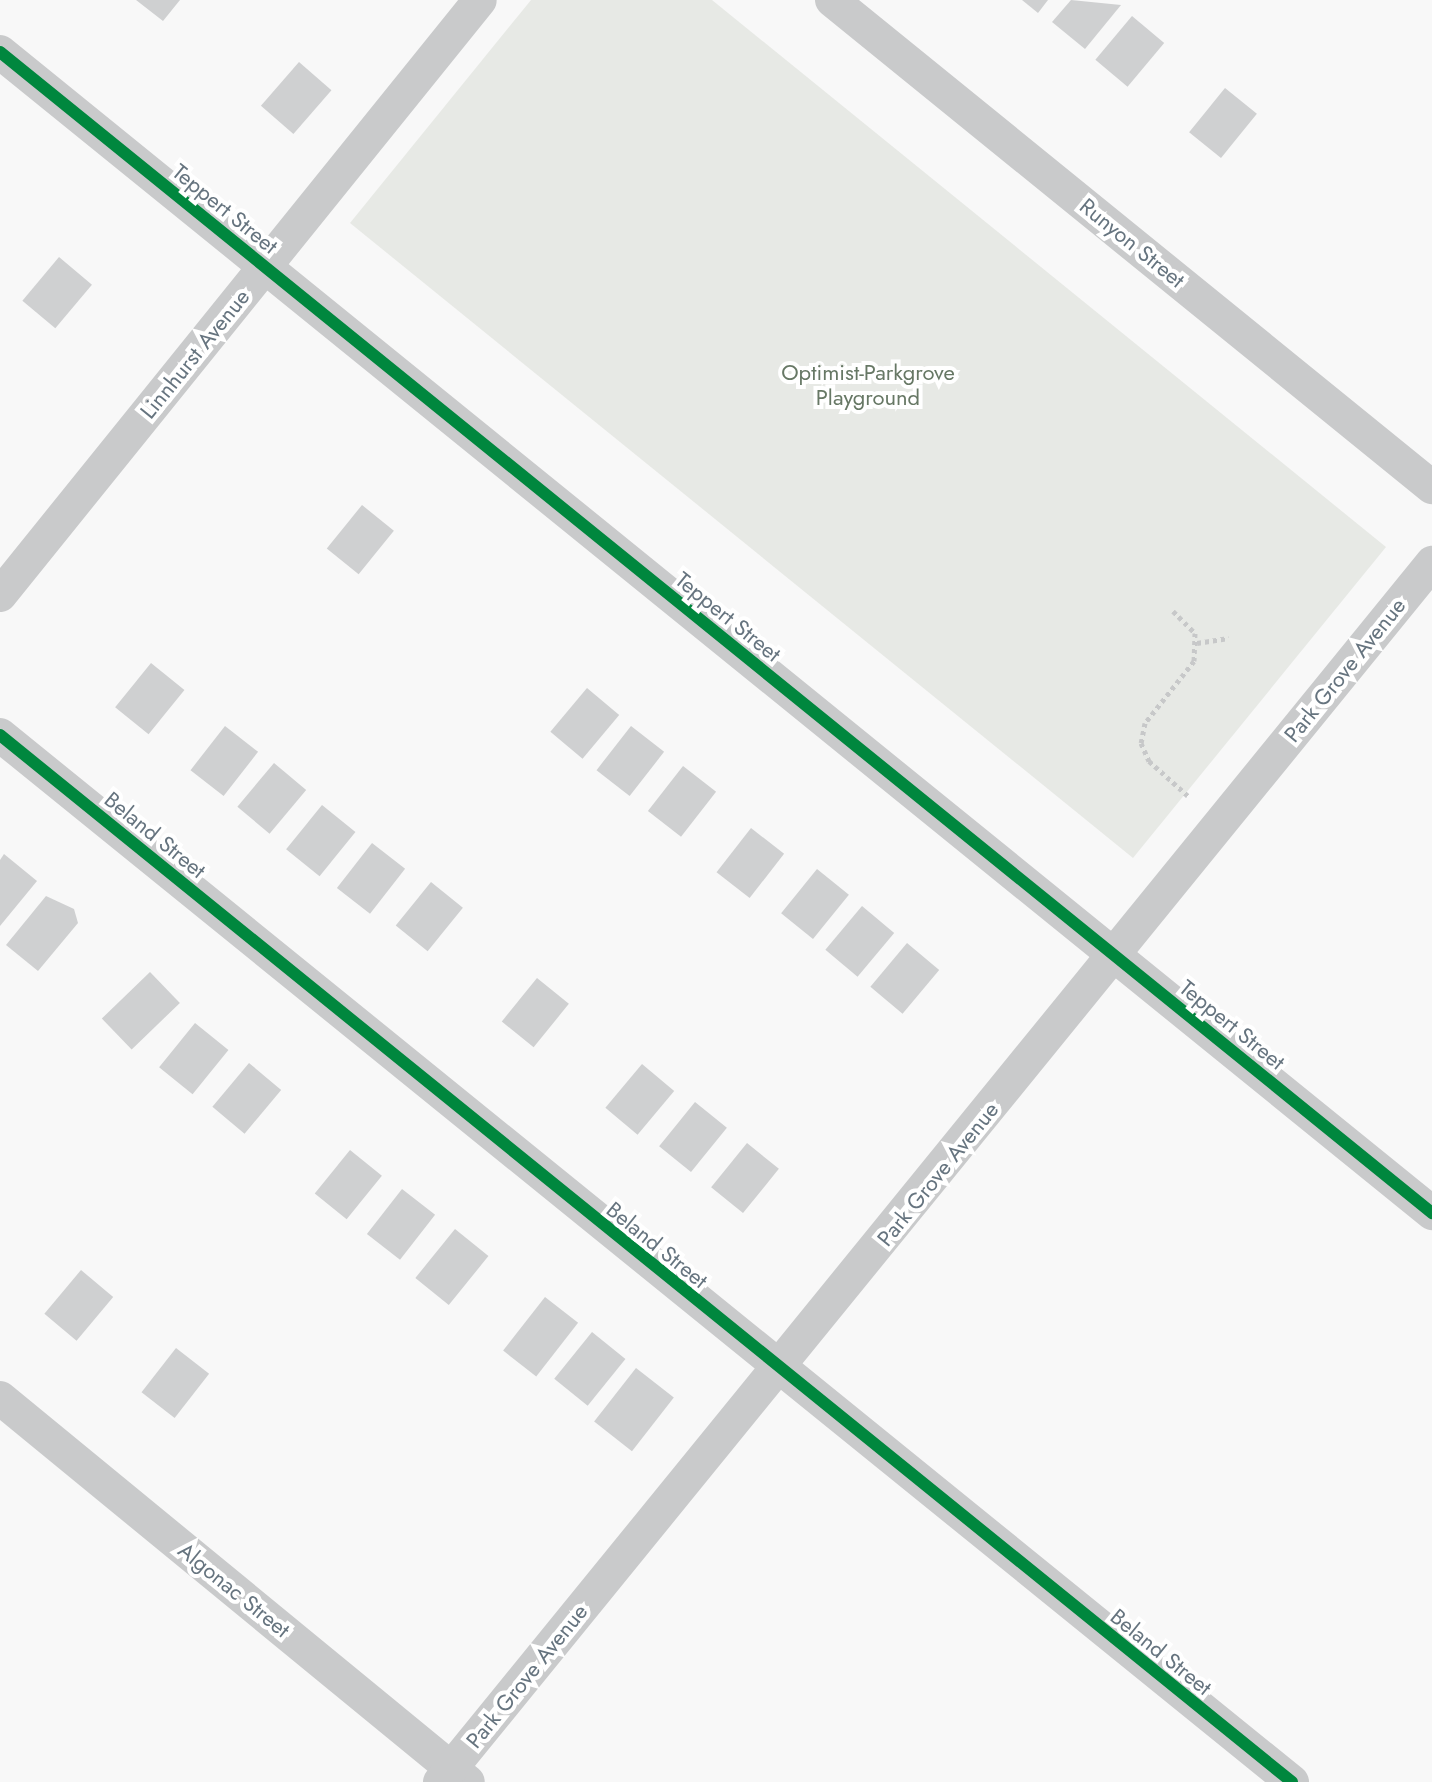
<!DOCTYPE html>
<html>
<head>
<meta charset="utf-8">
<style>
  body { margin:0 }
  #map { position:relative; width:1432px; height:1782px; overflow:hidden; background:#f8f8f8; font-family:Jost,sans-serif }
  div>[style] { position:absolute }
  .green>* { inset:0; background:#e7e9e5 }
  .building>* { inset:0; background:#cfd0d1; transform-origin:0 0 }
  .path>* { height:5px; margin-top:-2.5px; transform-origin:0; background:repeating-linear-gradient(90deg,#c7c8c9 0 4px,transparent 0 8px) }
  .minor>* { height:34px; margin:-17px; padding:0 17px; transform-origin:17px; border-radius:17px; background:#c9cacb }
  .cycleway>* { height:12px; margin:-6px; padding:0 6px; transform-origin:6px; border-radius:6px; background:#00873e }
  span { translate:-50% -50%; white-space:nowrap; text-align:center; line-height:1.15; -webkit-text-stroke:8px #fff; paint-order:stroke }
  .street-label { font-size:22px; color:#66747f }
  .park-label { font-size:22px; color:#677865 }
</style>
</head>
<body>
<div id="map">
  <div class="green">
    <i style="clip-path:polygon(531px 0,712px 0,1386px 547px,1133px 858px,350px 223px)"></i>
  </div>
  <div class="building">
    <i style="clip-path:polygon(136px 0,180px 0,163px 21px)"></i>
    <i style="clip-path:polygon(1022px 0,1048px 0,1038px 13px)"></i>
    <i style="clip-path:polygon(1071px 0,1121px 5px,1085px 49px,1052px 22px)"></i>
    <i style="left:1132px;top:16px;width:42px;height:57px;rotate:40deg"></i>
    <i style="left:299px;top:62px;width:43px;height:58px;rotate:41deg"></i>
    <i style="left:1225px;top:88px;width:41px;height:57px;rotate:39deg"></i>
    <i style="left:59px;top:257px;width:43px;height:57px;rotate:40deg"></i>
    <i style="left:362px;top:505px;width:41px;height:56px;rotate:39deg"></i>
    <i style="left:151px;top:663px;width:43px;height:57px;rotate:39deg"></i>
    <i style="left:587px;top:688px;width:42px;height:57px;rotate:40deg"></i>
    <i style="left:225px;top:726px;width:42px;height:56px;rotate:38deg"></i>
    <i style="left:631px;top:726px;width:42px;height:56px;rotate:38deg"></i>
    <i style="left:274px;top:763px;width:42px;height:57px;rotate:40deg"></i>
    <i style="left:683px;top:766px;width:42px;height:57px;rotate:38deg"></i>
    <i style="left:322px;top:805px;width:43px;height:57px;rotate:39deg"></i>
    <i style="left:751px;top:828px;width:42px;height:56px;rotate:38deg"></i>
    <i style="left:372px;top:843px;width:42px;height:57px;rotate:38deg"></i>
    <i style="clip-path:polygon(4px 854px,37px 881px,0 926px,0 860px)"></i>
    <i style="left:817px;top:869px;width:41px;height:57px;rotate:39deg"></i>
    <i style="left:431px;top:882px;width:41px;height:56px;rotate:39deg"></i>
    <i style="clip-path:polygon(46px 896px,74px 909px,78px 923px,38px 971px,6px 945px)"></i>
    <i style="left:862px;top:906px;width:42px;height:57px;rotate:40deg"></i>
    <i style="left:907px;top:943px;width:42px;height:57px;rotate:40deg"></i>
    <i style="left:150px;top:972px;width:43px;height:67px;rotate:46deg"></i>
    <i style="left:537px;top:978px;width:41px;height:56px;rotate:39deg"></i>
    <i style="left:195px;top:1023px;width:43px;height:57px;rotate:39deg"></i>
    <i style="left:249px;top:1063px;width:42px;height:57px;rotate:40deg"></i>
    <i style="left:642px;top:1064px;width:42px;height:57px;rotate:40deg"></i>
    <i style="left:695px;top:1102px;width:41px;height:57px;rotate:39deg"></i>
    <i style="left:747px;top:1143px;width:41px;height:57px;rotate:39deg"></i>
    <i style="left:350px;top:1150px;width:41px;height:56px;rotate:39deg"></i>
    <i style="left:402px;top:1189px;width:42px;height:57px;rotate:38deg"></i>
    <i style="left:455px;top:1229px;width:43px;height:63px;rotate:39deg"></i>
    <i style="left:81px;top:1270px;width:42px;height:57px;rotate:40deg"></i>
    <i style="left:545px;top:1297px;width:42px;height:68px;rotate:38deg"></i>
    <i style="left:592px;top:1332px;width:43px;height:60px;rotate:39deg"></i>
    <i style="left:176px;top:1348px;width:42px;height:56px;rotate:38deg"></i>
    <i style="left:636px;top:1368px;width:48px;height:68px;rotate:38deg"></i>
  </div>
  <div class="path">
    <i style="left:1173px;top:611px;width:31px;rotate:45deg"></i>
    <i style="left:1195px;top:633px;width:28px;rotate:92deg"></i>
    <i style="left:1194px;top:661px;width:79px;rotate:128.3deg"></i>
    <i style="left:1145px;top:723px;width:20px;rotate:101deg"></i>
    <i style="left:1141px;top:743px;width:20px;rotate:66deg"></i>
    <i style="left:1149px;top:761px;width:52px;rotate:41.9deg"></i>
    <i style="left:1197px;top:643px;width:32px;rotate:-9deg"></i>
  </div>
  <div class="minor">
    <i style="left:832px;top:0;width:773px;rotate:39.07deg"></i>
    <i style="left:0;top:52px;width:1844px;rotate:39.03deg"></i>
    <i style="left:0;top:595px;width:764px;rotate:-51.11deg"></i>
    <i style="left:0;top:735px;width:1663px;rotate:39.02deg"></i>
    <i style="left:0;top:1398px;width:605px;rotate:39.37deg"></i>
    <i style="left:440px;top:1782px;width:1572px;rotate:-50.86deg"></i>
  </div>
  <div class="cycleway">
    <i style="left:0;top:52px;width:1844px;rotate:39.03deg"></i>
    <i style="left:0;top:735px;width:1663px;rotate:39.02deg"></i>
  </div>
  <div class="street-label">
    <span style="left:225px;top:209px;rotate:39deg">Teppert Street</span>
    <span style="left:1132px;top:243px;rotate:39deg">Runyon Street</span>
    <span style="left:195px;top:354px;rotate:-51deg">Linnhurst Avenue</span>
    <span style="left:728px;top:617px;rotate:39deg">Teppert Street</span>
    <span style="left:1345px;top:670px;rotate:-51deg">Park Grove Avenue</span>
    <span style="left:155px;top:835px;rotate:39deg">Beland Street</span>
    <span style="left:1232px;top:1025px;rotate:39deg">Teppert Street</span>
    <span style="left:938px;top:1174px;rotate:-51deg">Park Grove Avenue</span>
    <span style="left:657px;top:1245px;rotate:39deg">Beland Street</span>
    <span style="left:234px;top:1590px;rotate:39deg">Algonac Street</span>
    <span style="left:1161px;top:1652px;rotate:39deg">Beland Street</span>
    <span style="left:527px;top:1676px;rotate:-51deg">Park Grove Avenue</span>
  </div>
  <div class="park-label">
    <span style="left:868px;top:385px">Optimist-Parkgrove<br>Playground</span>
  </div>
</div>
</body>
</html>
